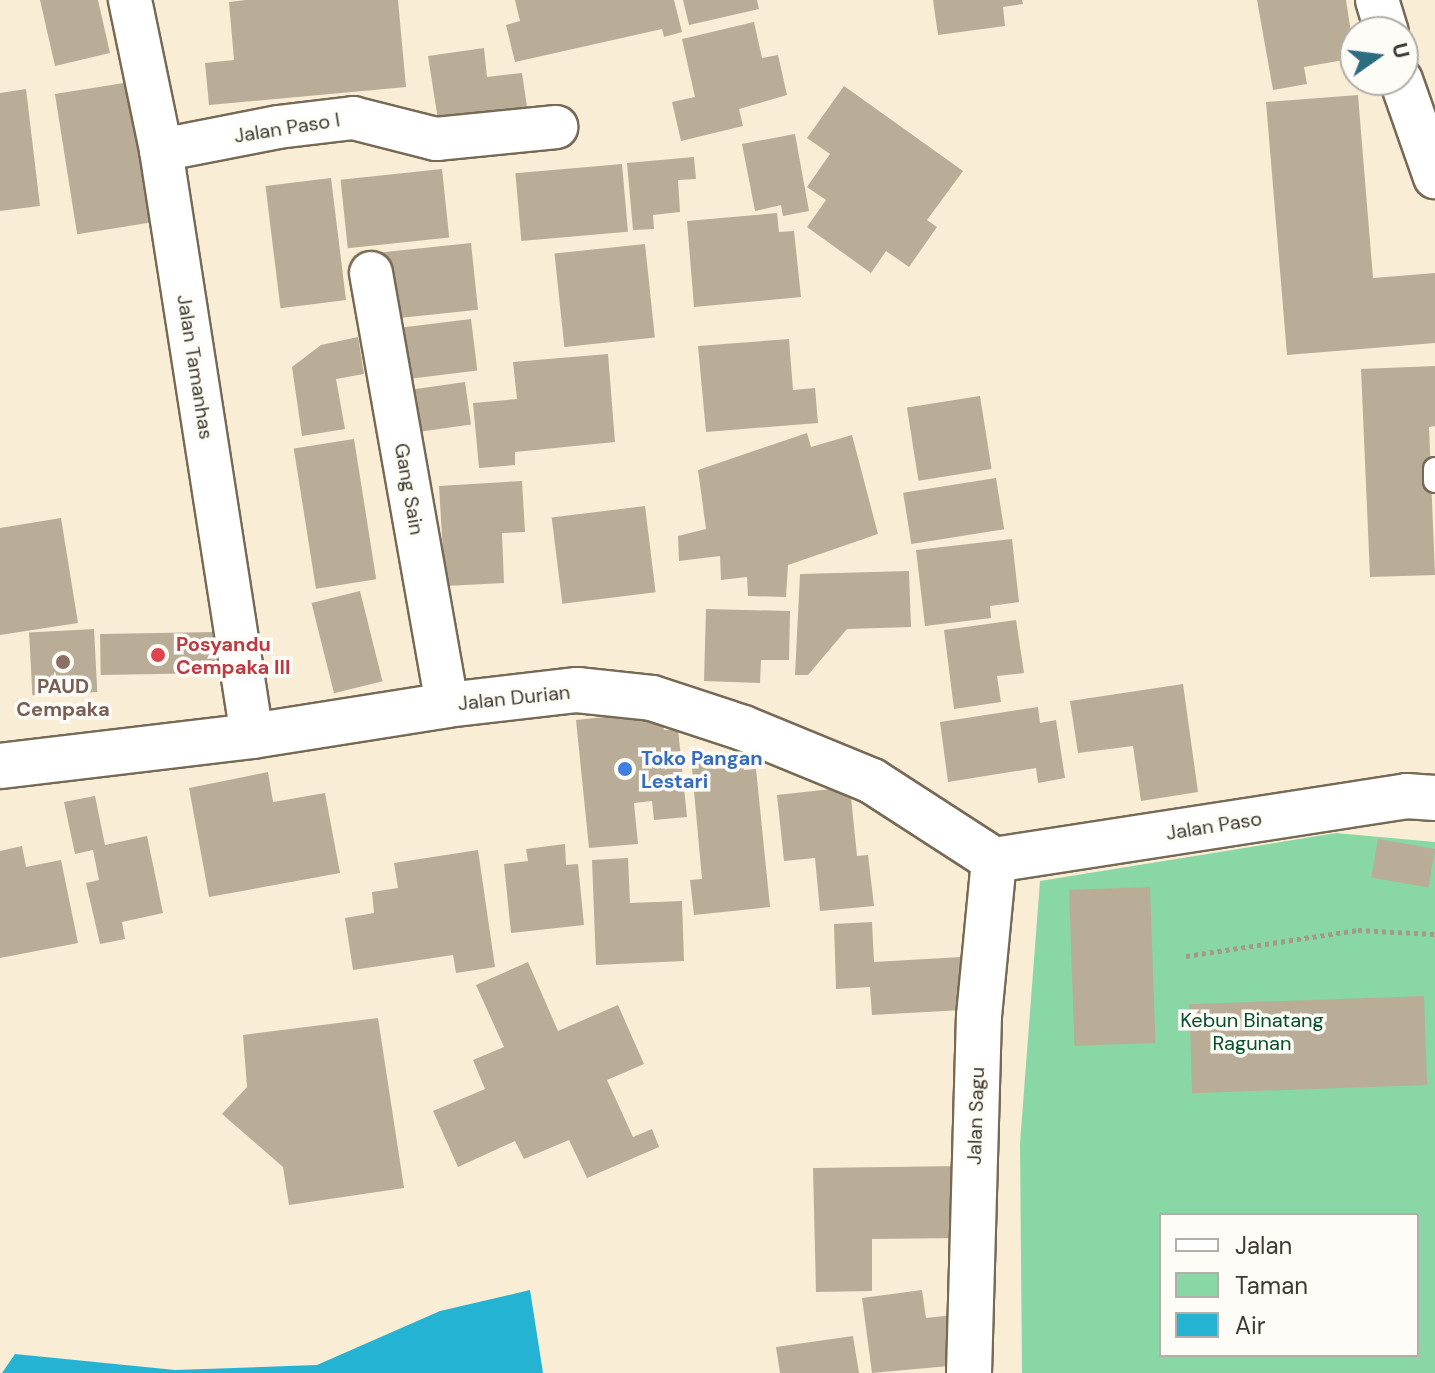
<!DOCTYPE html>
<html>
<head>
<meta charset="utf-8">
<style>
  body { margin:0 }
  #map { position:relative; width:1435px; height:1373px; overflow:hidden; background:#faedd6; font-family:"DM Sans",sans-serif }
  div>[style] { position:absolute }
  .green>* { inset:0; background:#88d7a5 }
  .water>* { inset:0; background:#24b3d2 }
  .building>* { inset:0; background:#b9ad97; transform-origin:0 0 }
  .path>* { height:5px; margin-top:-2.5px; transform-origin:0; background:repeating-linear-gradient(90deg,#a39a8a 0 4px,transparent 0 8px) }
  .roads { filter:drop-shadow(2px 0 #766a56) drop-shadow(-2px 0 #766a56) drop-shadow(0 2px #766a56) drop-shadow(0 -2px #766a56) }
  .service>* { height:22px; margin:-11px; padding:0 11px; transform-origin:11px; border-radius:11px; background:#fff }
  .minor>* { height:42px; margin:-21px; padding:0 21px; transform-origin:21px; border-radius:21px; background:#fff }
  .tertiary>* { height:44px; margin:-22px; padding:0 22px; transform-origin:22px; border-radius:22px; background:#fff }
  .secondary>* { height:44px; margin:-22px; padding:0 22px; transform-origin:22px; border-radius:22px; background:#fff }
  .dots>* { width:22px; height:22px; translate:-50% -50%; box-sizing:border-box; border:4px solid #fefcf7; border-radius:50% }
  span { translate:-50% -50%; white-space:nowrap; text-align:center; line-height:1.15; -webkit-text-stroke:7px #fefcf7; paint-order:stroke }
  .street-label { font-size:20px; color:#3f3a31 }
  .health-label { font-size:20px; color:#be3a42; font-weight:700 }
  .left { translate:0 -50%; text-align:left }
  .education-label { font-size:20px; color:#785e54; font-weight:700 }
  .shop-label { font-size:20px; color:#366cbe; font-weight:700 }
  .park-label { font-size:20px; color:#034e2b }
  .legend { position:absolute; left:1159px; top:1213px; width:260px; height:144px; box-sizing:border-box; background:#fefcf7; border:2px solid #b2aea8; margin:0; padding:10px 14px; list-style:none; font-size:24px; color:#3f3a31 }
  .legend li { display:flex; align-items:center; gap:16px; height:40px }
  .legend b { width:40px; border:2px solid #b2aea8 }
  .north { position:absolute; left:1339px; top:16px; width:80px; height:80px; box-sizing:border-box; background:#fefcf7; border:2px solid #b2aea8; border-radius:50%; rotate:76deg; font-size:22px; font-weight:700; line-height:32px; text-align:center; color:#3f3a31 }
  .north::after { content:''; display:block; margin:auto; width:28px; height:36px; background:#2e6c82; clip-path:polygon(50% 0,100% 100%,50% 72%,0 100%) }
</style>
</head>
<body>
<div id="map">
  <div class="green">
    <i style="clip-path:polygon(evenodd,1336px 833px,1435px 842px,1435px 1373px,1022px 1373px,1020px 1143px,1040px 881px,1336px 833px,1161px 1215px,1417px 1215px,1417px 1355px,1161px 1355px,1161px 1215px)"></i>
  </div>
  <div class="water">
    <i style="clip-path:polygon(530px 1290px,543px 1373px,2px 1373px,15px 1354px,175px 1370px,317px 1365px,440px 1311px)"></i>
  </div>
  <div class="building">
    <i style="clip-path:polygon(40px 0,98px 0,110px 53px,55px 66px)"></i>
    <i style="clip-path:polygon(246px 0,398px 0,406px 87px,209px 105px,205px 63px,234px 60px,229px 2px)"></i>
    <i style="clip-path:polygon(515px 0,674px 0,682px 32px,664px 37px,662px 29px,515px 62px,506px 25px,520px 21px)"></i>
    <i style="clip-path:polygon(683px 0,757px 0,759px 9px,689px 25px)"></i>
    <i style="clip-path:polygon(933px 0,1022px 0,1023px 4px,1003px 7px,1005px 26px,938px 35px)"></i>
    <i style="clip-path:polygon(1257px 0,1346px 0,1355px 58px,1304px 67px,1307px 84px,1273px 90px)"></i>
    <i style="clip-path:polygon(754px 22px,762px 58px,778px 55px,787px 95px,739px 109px,743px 126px,681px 141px,672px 102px,695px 97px,682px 39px)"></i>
    <i style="clip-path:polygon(484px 48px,487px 77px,522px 73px,527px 107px,438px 120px,428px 56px)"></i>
    <i style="left:130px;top:82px;width:142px;height:76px;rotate:81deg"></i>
    <i style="clip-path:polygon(844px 86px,963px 171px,927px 220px,937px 227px,909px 267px,886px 251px,871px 273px,807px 227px,826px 200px,807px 187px,830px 154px,807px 138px)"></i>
    <i style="clip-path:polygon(26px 89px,40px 206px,0 211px,0 93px)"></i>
    <i style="clip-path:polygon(1358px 95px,1373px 278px,1435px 273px,1435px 343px,1287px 355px,1266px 102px)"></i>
    <i style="clip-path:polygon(795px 134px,809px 211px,783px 216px,781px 205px,755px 211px,742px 144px)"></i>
    <i style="clip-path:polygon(694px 157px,696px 179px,678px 180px,680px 212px,653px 215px,654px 229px,633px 230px,627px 163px)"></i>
    <i style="left:622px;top:164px;width:68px;height:107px;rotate:85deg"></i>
    <i style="left:442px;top:169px;width:69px;height:102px;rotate:84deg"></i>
    <i style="left:331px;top:178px;width:123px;height:66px;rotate:83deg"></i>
    <i style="clip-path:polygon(777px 213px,779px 232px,794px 231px,801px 297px,694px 307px,687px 221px)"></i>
    <i style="left:471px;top:243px;width:67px;height:91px;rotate:84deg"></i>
    <i style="left:645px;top:244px;width:94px;height:91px;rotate:84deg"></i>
    <i style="left:471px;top:319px;width:52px;height:84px;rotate:83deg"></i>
    <i style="clip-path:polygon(358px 337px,364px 374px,336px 379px,345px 429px,302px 436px,292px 367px,321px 345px)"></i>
    <i style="clip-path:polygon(789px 339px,793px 390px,815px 388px,818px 423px,706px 432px,698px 346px)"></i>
    <i style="clip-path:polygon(608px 354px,615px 442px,515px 452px,515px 465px,479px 468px,473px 403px,517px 399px,513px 362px)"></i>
    <i style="clip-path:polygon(1435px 366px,1435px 426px,1429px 427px,1435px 575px,1370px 577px,1361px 369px)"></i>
    <i style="left:465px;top:382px;width:43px;height:64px;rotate:82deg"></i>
    <i style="left:980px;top:396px;width:74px;height:74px;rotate:81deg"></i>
    <i style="clip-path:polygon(807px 433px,811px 447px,852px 435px,878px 534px,788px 565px,786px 597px,748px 596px,747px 577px,721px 580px,720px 556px,679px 561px,678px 536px,706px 529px,698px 470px)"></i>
    <i style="left:354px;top:439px;width:142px;height:61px;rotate:81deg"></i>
    <i style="left:996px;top:478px;width:52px;height:94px;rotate:81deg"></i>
    <i style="clip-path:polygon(522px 481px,525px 532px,502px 533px,504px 583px,445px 586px,439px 486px)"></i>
    <i style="left:645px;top:506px;width:87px;height:94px;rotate:83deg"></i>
    <i style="clip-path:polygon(61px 518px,78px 623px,0 635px,0 528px)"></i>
    <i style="clip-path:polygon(1012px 539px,1019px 602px,990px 606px,991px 618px,925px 626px,916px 550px)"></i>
    <i style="clip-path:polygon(909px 571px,911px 627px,847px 629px,808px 675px,795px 675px,800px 574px)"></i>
    <i style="left:360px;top:591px;width:93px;height:50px;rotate:76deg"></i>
    <i style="clip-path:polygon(706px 609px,790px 611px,789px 660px,761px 660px,760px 683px,704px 681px)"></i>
    <i style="clip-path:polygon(1016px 620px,1024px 673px,997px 676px,1001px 702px,954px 709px,944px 630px)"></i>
    <i style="left:94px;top:629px;width:63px;height:65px;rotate:87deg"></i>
    <i style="left:215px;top:632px;width:41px;height:115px;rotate:89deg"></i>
    <i style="clip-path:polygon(1183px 684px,1198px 792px,1141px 801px,1133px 746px,1078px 753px,1070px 701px)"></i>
    <i style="clip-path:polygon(1038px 707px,1040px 723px,1056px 720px,1065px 778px,1038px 783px,1036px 768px,948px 782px,940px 722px)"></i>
    <i style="clip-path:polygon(661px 711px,664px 730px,678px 729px,687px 817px,654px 820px,652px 801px,634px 803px,638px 844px,589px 848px,576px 720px)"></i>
    <i style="clip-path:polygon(742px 753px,744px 770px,756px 769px,770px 907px,694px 915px,690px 880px,702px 879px,691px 758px)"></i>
    <i style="clip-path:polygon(268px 772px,273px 802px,325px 793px,340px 873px,209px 897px,189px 788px)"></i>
    <i style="clip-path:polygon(850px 787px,857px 856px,868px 855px,874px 906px,820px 911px,815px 858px,784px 861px,777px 795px)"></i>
    <i style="clip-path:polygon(95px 796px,105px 845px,147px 836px,163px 913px,122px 922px,125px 939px,100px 944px,86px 883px,99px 880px,93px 850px,75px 854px,64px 802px)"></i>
    <i style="left:1378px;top:839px;width:58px;height:39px;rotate:10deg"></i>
    <i style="clip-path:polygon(565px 844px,566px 865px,578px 864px,584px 925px,511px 933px,504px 864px,528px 861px,526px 849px)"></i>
    <i style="clip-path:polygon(22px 846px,26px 867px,61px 860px,78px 943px,0 958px,0 851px)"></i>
    <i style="clip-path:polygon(478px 850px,495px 967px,456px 973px,453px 955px,353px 970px,345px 918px,374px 913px,372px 892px,398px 888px,394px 863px)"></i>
    <i style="clip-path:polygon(628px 858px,630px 903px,682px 901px,684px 961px,596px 965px,592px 860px)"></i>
    <i style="left:1150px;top:887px;width:156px;height:81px;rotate:88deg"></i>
    <i style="clip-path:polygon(872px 922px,874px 962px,961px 957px,963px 1010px,872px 1015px,870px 987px,836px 989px,834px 924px)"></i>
    <i style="clip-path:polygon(528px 962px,558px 1031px,618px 1005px,644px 1064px,607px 1080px,633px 1137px,652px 1129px,659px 1147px,587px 1178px,569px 1140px,524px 1159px,515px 1141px,458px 1167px,433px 1111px,485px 1089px,473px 1060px,504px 1047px,476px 985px)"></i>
    <i style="left:1424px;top:996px;width:89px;height:235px;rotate:88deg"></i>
    <i style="clip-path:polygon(378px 1018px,404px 1188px,289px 1205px,283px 1167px,222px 1114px,247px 1087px,243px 1035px)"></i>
    <i style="clip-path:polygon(963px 1166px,964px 1238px,872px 1239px,872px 1291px,816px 1292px,813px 1168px)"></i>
    <i style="clip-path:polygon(922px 1290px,926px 1318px,954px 1315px,960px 1365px,872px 1373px,862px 1298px)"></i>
    <i style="clip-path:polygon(853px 1336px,859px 1373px,780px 1373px,776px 1347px)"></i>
  </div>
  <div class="path">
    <i style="left:1186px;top:956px;width:174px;rotate:-8.6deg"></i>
    <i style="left:1358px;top:930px;width:77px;rotate:3deg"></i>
  </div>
  <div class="roads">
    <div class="service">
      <i style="left:1435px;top:469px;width:12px;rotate:90deg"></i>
    </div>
    <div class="minor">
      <i style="left:130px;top:0;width:153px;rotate:78.3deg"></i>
      <i style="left:161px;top:150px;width:593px;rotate:81.17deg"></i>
      <i style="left:1377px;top:0;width:34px;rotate:73deg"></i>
      <i style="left:1401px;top:80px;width:103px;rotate:70.7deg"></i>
      <i style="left:161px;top:150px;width:119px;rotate:-11.1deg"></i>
      <i style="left:278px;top:127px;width:76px;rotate:-6.8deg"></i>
      <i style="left:353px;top:118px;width:86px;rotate:14.2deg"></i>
      <i style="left:436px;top:139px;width:121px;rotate:-5.7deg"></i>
      <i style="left:371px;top:273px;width:439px;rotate:80deg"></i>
    </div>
    <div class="tertiary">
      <i style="left:969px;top:1373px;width:357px;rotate:-88.4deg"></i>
      <i style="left:979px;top:1016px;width:157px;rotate:-84.5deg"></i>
    </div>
    <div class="secondary">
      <i style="left:0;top:766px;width:254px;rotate:-6.8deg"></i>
      <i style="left:252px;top:736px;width:197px;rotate:-9deg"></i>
      <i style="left:447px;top:705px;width:131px;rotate:-6.6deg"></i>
      <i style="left:577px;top:690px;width:75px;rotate:6.1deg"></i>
      <i style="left:652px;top:698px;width:96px;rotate:18.2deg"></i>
      <i style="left:743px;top:728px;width:139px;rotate:22.3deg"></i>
      <i style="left:872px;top:781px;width:145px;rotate:32.9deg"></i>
      <i style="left:994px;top:860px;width:417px;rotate:-8.8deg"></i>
      <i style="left:1406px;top:796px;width:29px;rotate:4deg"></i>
    </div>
  </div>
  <div class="dots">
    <i style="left:158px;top:655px;background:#e0444e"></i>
    <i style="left:63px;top:662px;background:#8d6e63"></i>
    <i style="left:625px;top:769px;background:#3f7fe0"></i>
  </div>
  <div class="street-label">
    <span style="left:287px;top:128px;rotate:-9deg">Jalan Paso I</span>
    <span style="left:195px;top:367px;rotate:81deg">Jalan Tamanhas</span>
    <span style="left:409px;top:489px;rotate:80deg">Gang Sain</span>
    <span style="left:514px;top:698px;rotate:-6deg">Jalan Durian</span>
    <span style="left:1214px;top:826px;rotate:-9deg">Jalan Paso</span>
    <span style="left:976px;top:1116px;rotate:-88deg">Jalan Sagu</span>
  </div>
  <div class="health-label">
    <span class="left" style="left:176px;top:656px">Posyandu<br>Cempaka III</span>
  </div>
  <div class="education-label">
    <span style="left:63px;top:698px">PAUD<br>Cempaka</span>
  </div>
  <div class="shop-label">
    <span class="left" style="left:641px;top:770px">Toko Pangan<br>Lestari</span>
  </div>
  <div class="park-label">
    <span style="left:1252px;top:1032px">Kebun Binatang<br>Ragunan</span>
  </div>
  <ul class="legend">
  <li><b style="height:10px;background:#fff"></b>Jalan</li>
  <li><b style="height:22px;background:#88d7a5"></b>Taman</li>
  <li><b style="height:22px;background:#24b3d2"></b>Air</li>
  </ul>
  <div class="north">U</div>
</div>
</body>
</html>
